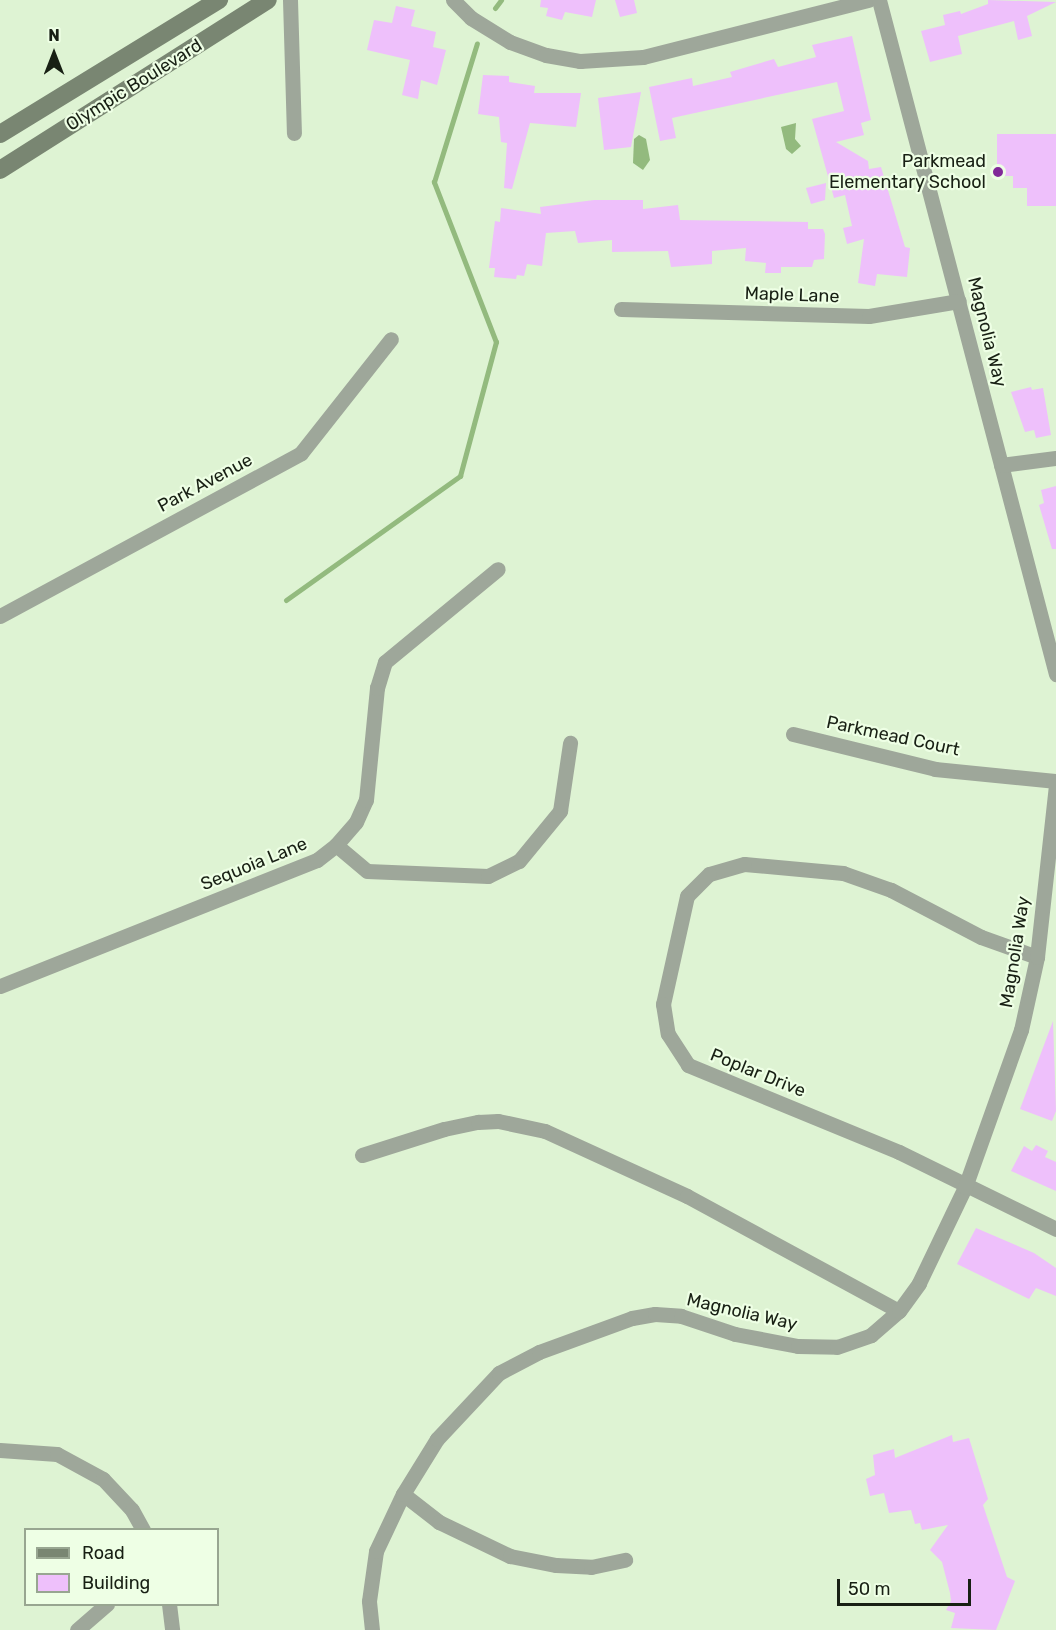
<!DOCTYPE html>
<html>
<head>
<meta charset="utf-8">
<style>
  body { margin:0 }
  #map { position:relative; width:1056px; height:1630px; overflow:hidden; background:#def3d3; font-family:Rubik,sans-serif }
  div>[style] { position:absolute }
  .water>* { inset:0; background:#93ba7e }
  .stream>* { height:5px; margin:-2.5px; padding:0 2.5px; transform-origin:2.5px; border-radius:2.5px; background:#93ba7e }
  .building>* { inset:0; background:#eec0fb }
  .minor>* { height:15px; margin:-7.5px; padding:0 7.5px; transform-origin:7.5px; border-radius:7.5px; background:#9ea79a }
  .secondary>* { height:18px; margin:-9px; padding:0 9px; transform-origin:9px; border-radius:9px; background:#798672 }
  .dots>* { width:16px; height:16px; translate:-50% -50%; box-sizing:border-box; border:3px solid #eeffe5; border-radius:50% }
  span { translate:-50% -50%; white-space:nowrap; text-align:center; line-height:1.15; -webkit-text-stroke:4.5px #eeffe5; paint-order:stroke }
  .street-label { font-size:18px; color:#182014 }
  .poi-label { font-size:18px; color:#182014 }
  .right { translate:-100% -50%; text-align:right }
  .legend { position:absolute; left:24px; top:1528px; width:195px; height:78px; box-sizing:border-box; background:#eeffe5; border:2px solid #98a691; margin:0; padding:8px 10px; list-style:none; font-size:18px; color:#182014 }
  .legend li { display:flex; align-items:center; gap:12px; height:30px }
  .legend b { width:30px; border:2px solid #98a691 }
  .north { position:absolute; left:24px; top:24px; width:60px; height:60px; -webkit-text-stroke:4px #eeffe5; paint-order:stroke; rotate:0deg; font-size:16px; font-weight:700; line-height:24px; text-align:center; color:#182014 }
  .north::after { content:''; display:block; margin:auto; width:21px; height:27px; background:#182014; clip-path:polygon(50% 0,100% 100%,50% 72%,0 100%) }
  .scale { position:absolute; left:837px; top:1579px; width:134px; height:27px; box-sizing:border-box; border:3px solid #182014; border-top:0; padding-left:8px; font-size:18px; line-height:21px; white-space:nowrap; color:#182014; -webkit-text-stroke:4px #eeffe5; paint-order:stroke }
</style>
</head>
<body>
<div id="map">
  <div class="water">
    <i style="clip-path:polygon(796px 123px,795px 139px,801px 146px,792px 154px,786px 149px,781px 127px)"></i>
    <i style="clip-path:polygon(639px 135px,646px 139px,650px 160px,643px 170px,633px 163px,634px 139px)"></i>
  </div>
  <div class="stream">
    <i style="left:495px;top:8px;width:10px;rotate:-53deg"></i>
    <i style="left:286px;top:600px;width:214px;rotate:-35.5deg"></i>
    <i style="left:460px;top:476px;width:139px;rotate:-75deg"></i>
    <i style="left:496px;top:342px;width:172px;rotate:-111.2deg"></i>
    <i style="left:434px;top:182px;width:145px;rotate:-72.8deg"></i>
  </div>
  <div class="building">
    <i style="clip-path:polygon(541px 0,596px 0,592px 17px,565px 12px,562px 20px,546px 16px,548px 8px,540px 7px)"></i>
    <i style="clip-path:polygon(615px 0,634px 0,637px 13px,620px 17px)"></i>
    <i style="clip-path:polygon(988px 0,1056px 2px,1027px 16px,1032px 36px,1018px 40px,1014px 21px,958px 36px,962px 54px,930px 62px,921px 31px,945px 25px,943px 15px,960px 11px,961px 14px,988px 4px)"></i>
    <i style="clip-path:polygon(396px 6px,415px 10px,411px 26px,436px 32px,433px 47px,446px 50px,437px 85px,421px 80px,418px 99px,402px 95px,410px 60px,367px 50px,374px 20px,392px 23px)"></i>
    <i style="clip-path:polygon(852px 36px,871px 120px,861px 123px,864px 135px,836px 142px,868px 161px,869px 169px,881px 167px,905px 247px,910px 248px,907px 277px,877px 274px,875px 286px,858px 283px,864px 239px,847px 244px,843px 228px,852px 226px,845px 195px,834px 198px,812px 119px,844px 111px,837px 82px,672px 118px,676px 138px,660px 141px,649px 87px,692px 78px,693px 86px,732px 77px,730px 72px,774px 59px,778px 67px,816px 57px,812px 45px)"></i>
    <i style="clip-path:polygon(483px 75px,509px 76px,509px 82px,535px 86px,534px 93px,581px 93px,576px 127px,530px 123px,512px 189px,504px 188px,507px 143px,501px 142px,499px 117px,478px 114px)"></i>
    <i style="clip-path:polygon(641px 92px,631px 147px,604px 150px,598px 98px)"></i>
    <i style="clip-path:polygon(997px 134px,1056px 134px,1056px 206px,1027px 206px,1027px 188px,1013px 188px,1013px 176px,997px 176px)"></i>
    <i style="clip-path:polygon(826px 183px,825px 200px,811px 204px,806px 188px)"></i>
    <i style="clip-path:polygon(594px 200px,643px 200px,643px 209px,678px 205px,680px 220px,808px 222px,808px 229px,823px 229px,825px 234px,824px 259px,814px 260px,812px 267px,781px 267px,781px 273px,765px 273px,766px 263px,745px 261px,746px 248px,712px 251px,712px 264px,671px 267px,668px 251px,612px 252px,612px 240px,578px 243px,575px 231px,546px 233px,542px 266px,527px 264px,524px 276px,517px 275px,516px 279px,494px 277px,495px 268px,489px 268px,495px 221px,500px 222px,501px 208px,541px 214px,540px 207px)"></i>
    <i style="clip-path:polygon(1031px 387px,1032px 390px,1043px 388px,1051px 435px,1036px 438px,1034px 430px,1025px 432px,1011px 392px)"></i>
    <i style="clip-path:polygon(1056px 486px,1056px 549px,1052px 549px,1039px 505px,1044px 503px,1041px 490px)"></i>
    <i style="clip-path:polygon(1053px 1021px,1056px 1111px,1052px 1121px,1020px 1109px)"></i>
    <i style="clip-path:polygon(1036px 1145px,1048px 1151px,1045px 1157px,1056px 1162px,1056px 1191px,1011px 1171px,1024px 1146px,1032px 1151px)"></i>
    <i style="clip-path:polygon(976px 1228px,1034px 1253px,1056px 1268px,1056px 1296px,1036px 1288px,1029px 1299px,957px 1264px)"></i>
    <i style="clip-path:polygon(952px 1435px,953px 1442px,969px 1438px,988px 1499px,983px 1505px,1007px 1577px,1015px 1581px,996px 1630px,951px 1628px,955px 1613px,946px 1610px,951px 1601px,950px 1593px,942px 1562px,930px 1550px,948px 1525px,922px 1530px,920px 1523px,915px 1524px,911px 1510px,889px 1513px,884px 1493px,870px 1496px,866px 1479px,875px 1475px,873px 1455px,894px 1449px,895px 1458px)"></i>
  </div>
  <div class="minor">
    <i style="left:290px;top:0;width:133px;rotate:88.3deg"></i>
    <i style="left:453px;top:0;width:25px;rotate:45deg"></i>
    <i style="left:471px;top:18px;width:46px;rotate:31.6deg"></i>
    <i style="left:510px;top:42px;width:38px;rotate:20deg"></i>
    <i style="left:546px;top:55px;width:35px;rotate:10deg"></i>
    <i style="left:580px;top:61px;width:63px;rotate:-3.6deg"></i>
    <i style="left:643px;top:57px;width:232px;rotate:-14.2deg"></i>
    <i style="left:879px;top:0;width:697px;rotate:75.29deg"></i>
    <i style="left:621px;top:309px;width:248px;rotate:1.6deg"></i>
    <i style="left:869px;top:316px;width:91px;rotate:-9.5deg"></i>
    <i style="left:1001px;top:465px;width:55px;rotate:-7.3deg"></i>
    <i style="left:0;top:616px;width:342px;rotate:-28.4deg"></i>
    <i style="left:301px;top:453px;width:145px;rotate:-51.7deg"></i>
    <i style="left:793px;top:734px;width:146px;rotate:13.8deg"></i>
    <i style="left:935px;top:769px;width:122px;rotate:5.7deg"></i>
    <i style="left:336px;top:845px;width:40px;rotate:40deg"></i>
    <i style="left:367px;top:871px;width:121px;rotate:2.4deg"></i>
    <i style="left:488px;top:876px;width:34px;rotate:-26deg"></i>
    <i style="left:519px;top:861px;width:65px;rotate:-50.6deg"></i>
    <i style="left:560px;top:811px;width:69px;rotate:-81.6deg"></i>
    <i style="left:1037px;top:957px;width:59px;rotate:-160.3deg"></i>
    <i style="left:981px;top:937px;width:102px;rotate:-152.4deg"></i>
    <i style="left:891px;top:890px;width:51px;rotate:-160.5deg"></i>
    <i style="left:843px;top:873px;width:99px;rotate:-174.8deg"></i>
    <i style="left:744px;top:864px;width:36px;rotate:164deg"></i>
    <i style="left:709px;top:874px;width:31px;rotate:135deg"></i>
    <i style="left:687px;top:896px;width:111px;rotate:102.5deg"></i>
    <i style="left:663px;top:1004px;width:30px;rotate:81deg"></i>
    <i style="left:668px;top:1034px;width:37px;rotate:57deg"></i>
    <i style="left:688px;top:1065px;width:228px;rotate:22.4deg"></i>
    <i style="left:899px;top:1152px;width:175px;rotate:26.1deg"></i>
    <i style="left:0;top:986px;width:341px;rotate:-21.7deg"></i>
    <i style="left:317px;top:860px;width:24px;rotate:-38deg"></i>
    <i style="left:336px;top:845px;width:30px;rotate:-49deg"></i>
    <i style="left:356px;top:822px;width:24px;rotate:-66deg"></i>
    <i style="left:366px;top:800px;width:113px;rotate:-84.4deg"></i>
    <i style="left:377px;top:688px;width:27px;rotate:-73deg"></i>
    <i style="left:385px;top:662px;width:146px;rotate:-39.5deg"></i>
    <i style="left:362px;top:1155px;width:86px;rotate:-17.6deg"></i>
    <i style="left:444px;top:1129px;width:35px;rotate:-12deg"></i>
    <i style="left:478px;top:1122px;width:20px;rotate:-3deg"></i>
    <i style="left:498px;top:1121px;width:48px;rotate:12deg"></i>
    <i style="left:545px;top:1131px;width:156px;rotate:24.6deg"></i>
    <i style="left:687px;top:1196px;width:241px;rotate:28.5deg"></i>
    <i style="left:0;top:1450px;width:57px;rotate:4deg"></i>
    <i style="left:57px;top:1454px;width:52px;rotate:28.5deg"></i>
    <i style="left:103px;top:1479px;width:42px;rotate:46.9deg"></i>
    <i style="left:132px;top:1510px;width:23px;rotate:61deg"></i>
    <i style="left:403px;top:1494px;width:46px;rotate:37.9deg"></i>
    <i style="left:439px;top:1522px;width:79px;rotate:25.6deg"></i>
    <i style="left:510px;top:1556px;width:47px;rotate:11.1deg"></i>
    <i style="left:556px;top:1565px;width:35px;rotate:3deg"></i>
    <i style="left:591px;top:1567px;width:35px;rotate:-12deg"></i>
    <i style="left:169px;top:1604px;width:26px;rotate:83deg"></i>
    <i style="left:77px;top:1630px;width:40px;rotate:-41deg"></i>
    <i style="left:372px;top:1630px;width:29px;rotate:-96deg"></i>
    <i style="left:369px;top:1601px;width:50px;rotate:-82deg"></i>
    <i style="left:376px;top:1551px;width:63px;rotate:-64.7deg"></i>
    <i style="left:403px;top:1494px;width:65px;rotate:-58.3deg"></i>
    <i style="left:437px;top:1439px;width:91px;rotate:-46.8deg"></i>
    <i style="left:499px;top:1373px;width:45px;rotate:-27.7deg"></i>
    <i style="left:539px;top:1352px;width:99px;rotate:-20.1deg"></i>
    <i style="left:632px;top:1318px;width:23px;rotate:-10deg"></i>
    <i style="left:655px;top:1314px;width:26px;rotate:4deg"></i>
    <i style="left:681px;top:1316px;width:57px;rotate:18.4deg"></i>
    <i style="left:735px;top:1334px;width:64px;rotate:10.8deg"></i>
    <i style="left:798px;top:1346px;width:39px;rotate:1deg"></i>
    <i style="left:837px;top:1347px;width:36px;rotate:-19deg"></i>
    <i style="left:871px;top:1335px;width:37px;rotate:-41deg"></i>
    <i style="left:899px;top:1311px;width:34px;rotate:-54deg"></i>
    <i style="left:919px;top:1283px;width:106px;rotate:-64.4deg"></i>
    <i style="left:965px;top:1187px;width:167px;rotate:-70.4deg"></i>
    <i style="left:1021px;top:1030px;width:75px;rotate:-77.6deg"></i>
    <i style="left:1037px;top:957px;width:173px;rotate:-83.7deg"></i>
  </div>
  <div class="secondary">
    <i style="left:0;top:134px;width:257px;rotate:-31.5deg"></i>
    <i style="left:0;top:170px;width:317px;rotate:-32.4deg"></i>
  </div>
  <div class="dots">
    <i style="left:998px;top:172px;background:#812a98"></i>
  </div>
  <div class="street-label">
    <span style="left:134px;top:85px;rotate:-32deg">Olympic Boulevard</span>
    <span style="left:792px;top:295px;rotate:2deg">Maple Lane</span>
    <span style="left:987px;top:332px;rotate:76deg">Magnolia Way</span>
    <span style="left:205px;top:483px;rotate:-28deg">Park Avenue</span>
    <span style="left:893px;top:736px;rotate:12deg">Parkmead Court</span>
    <span style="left:254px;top:864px;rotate:-22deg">Sequoia Lane</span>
    <span style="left:1015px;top:952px;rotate:-81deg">Magnolia Way</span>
    <span style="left:758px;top:1073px;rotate:22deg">Poplar Drive</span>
    <span style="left:742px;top:1312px;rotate:13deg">Magnolia Way</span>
  </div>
  <div class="poi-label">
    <span class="right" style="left:986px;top:172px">Parkmead<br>Elementary School</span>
  </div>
  <ul class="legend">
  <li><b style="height:8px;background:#798672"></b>Road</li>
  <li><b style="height:16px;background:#eec0fb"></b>Building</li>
  </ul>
  <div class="north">N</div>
  <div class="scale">50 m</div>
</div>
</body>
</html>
